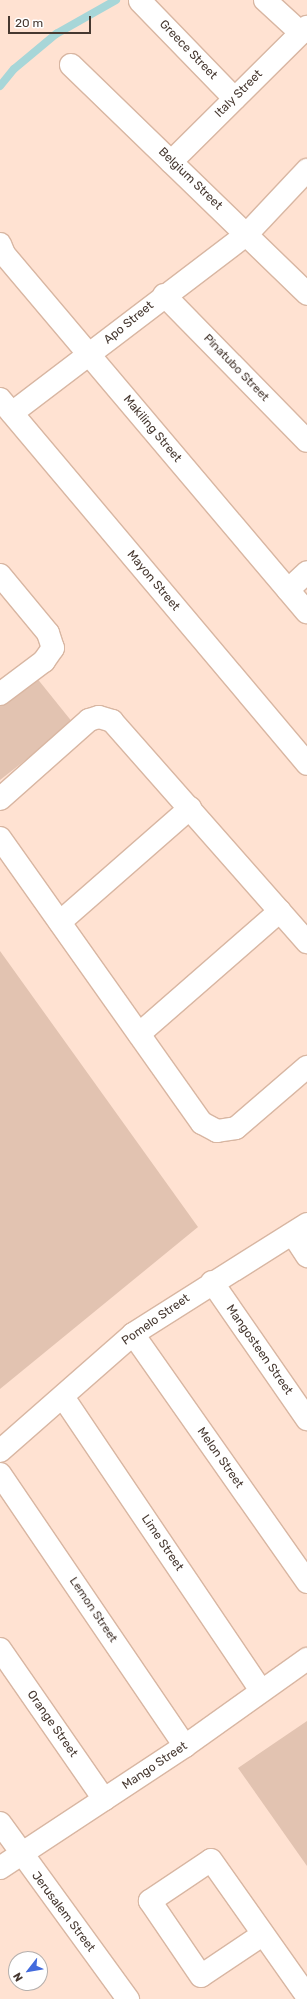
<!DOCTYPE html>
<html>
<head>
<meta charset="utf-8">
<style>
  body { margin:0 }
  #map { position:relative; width:307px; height:1999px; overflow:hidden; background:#ffe2d2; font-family:Rubik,sans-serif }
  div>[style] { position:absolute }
  .green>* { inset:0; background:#e2c3b1 }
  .stream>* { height:8px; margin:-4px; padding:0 4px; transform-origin:4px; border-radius:4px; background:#a7d6d8 }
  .roads { filter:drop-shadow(1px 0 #d8b6a2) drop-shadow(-1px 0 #d8b6a2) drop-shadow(0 1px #d8b6a2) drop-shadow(0 -1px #d8b6a2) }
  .minor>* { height:22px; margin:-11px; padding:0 11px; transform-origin:11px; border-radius:11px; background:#fff }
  span { translate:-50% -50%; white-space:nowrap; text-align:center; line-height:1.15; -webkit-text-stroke:3px #fff; paint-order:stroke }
  .street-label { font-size:12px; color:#463830 }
  .north { position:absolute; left:8px; top:1951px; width:40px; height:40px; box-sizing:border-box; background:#fff; border:1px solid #b5afac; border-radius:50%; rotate:239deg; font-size:11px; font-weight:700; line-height:16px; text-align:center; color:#463830 }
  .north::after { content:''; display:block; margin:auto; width:14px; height:18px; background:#436bdd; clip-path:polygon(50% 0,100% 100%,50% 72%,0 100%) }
  .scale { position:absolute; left:8px; top:16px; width:83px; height:18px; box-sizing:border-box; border:2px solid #463830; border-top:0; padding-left:5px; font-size:12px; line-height:14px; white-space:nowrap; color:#463830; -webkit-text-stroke:3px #fff; paint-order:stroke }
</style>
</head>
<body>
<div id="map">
  <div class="green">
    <i style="clip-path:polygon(36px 677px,73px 723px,0 780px,0 705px)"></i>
    <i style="clip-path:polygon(0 951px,198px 1227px,0 1389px)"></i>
    <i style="clip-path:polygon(307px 1721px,307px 1866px,238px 1768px)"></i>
  </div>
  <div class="stream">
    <i style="left:0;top:86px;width:22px;rotate:-51deg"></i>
    <i style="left:14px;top:69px;width:55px;rotate:-39.8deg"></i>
    <i style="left:56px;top:34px;width:69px;rotate:-29.5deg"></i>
  </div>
  <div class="roads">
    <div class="minor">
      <i style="left:265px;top:0;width:49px;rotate:42.5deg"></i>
      <i style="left:140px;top:1px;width:136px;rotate:45.9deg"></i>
      <i style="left:71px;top:65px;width:329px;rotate:44.1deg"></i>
      <i style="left:171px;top:162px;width:192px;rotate:-44.8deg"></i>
      <i style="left:0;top:244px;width:11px;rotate:68deg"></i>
      <i style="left:4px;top:254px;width:469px;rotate:49.8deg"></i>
      <i style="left:164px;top:295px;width:204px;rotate:45.6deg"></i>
      <i style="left:0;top:399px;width:477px;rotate:49.9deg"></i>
      <i style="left:12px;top:413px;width:295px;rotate:-37.3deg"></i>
      <i style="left:247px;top:234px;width:88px;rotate:-46.8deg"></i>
      <i style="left:0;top:575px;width:75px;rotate:50.4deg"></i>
      <i style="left:48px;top:633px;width:16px;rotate:72deg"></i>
      <i style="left:53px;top:648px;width:16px;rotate:125deg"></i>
      <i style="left:44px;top:661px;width:55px;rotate:143.1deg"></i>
      <i style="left:288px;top:590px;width:26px;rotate:-43deg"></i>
      <i style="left:0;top:799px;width:119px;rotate:-41.6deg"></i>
      <i style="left:89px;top:720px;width:10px;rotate:-17deg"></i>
      <i style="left:99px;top:717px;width:14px;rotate:17deg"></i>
      <i style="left:112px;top:721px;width:295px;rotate:48.6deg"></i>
      <i style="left:0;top:838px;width:349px;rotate:54.7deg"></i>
      <i style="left:202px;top:1123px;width:17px;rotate:28deg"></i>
      <i style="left:217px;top:1131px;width:19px;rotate:-9deg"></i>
      <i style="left:236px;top:1128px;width:94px;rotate:-40.7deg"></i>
      <i style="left:60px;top:922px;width:173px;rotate:-41.2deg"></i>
      <i style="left:139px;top:1034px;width:187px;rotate:-41.1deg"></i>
      <i style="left:294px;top:1236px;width:24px;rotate:57deg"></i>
      <i style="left:212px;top:1282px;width:167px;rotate:55.3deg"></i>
      <i style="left:133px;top:1334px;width:303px;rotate:54.9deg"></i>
      <i style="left:63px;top:1397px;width:354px;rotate:56deg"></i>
      <i style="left:0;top:1451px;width:177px;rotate:-41.3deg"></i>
      <i style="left:133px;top:1334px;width:206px;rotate:-32.3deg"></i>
      <i style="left:0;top:1474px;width:329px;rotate:55.8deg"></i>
      <i style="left:0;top:1649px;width:183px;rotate:55.3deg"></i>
      <i style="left:0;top:1823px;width:218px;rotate:54deg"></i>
      <i style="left:0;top:1868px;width:222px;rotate:-33.4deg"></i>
      <i style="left:185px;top:1746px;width:150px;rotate:-35.5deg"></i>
      <i style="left:262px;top:1935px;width:73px;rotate:146.1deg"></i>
      <i style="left:201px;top:1976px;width:91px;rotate:-124.2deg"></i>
      <i style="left:150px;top:1901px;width:73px;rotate:-33.9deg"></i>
      <i style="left:211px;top:1860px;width:166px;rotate:54.8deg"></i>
    </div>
  </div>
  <div class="street-label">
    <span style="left:188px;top:50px;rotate:46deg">Greece Street</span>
    <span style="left:239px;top:94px;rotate:-45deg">Italy Street</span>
    <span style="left:190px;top:179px;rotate:44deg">Belgium Street</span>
    <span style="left:129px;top:323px;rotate:-39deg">Apo Street</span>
    <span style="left:236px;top:368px;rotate:46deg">Pinatubo Street</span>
    <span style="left:152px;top:429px;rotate:50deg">Makiling Street</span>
    <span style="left:153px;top:581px;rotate:50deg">Mayon Street</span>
    <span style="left:156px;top:1320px;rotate:-35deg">Pomelo Street</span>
    <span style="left:259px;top:1350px;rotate:55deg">Mangosteen Street</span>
    <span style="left:220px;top:1458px;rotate:55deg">Melon Street</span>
    <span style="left:162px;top:1543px;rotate:56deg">Lime Street</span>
    <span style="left:93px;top:1610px;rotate:56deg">Lemon Street</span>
    <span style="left:52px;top:1724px;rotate:55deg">Orange Street</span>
    <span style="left:155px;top:1766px;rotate:-34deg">Mango Street</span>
    <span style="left:63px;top:1912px;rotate:53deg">Jerusalem Street</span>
  </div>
  <div class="north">N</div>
  <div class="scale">20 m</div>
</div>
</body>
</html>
